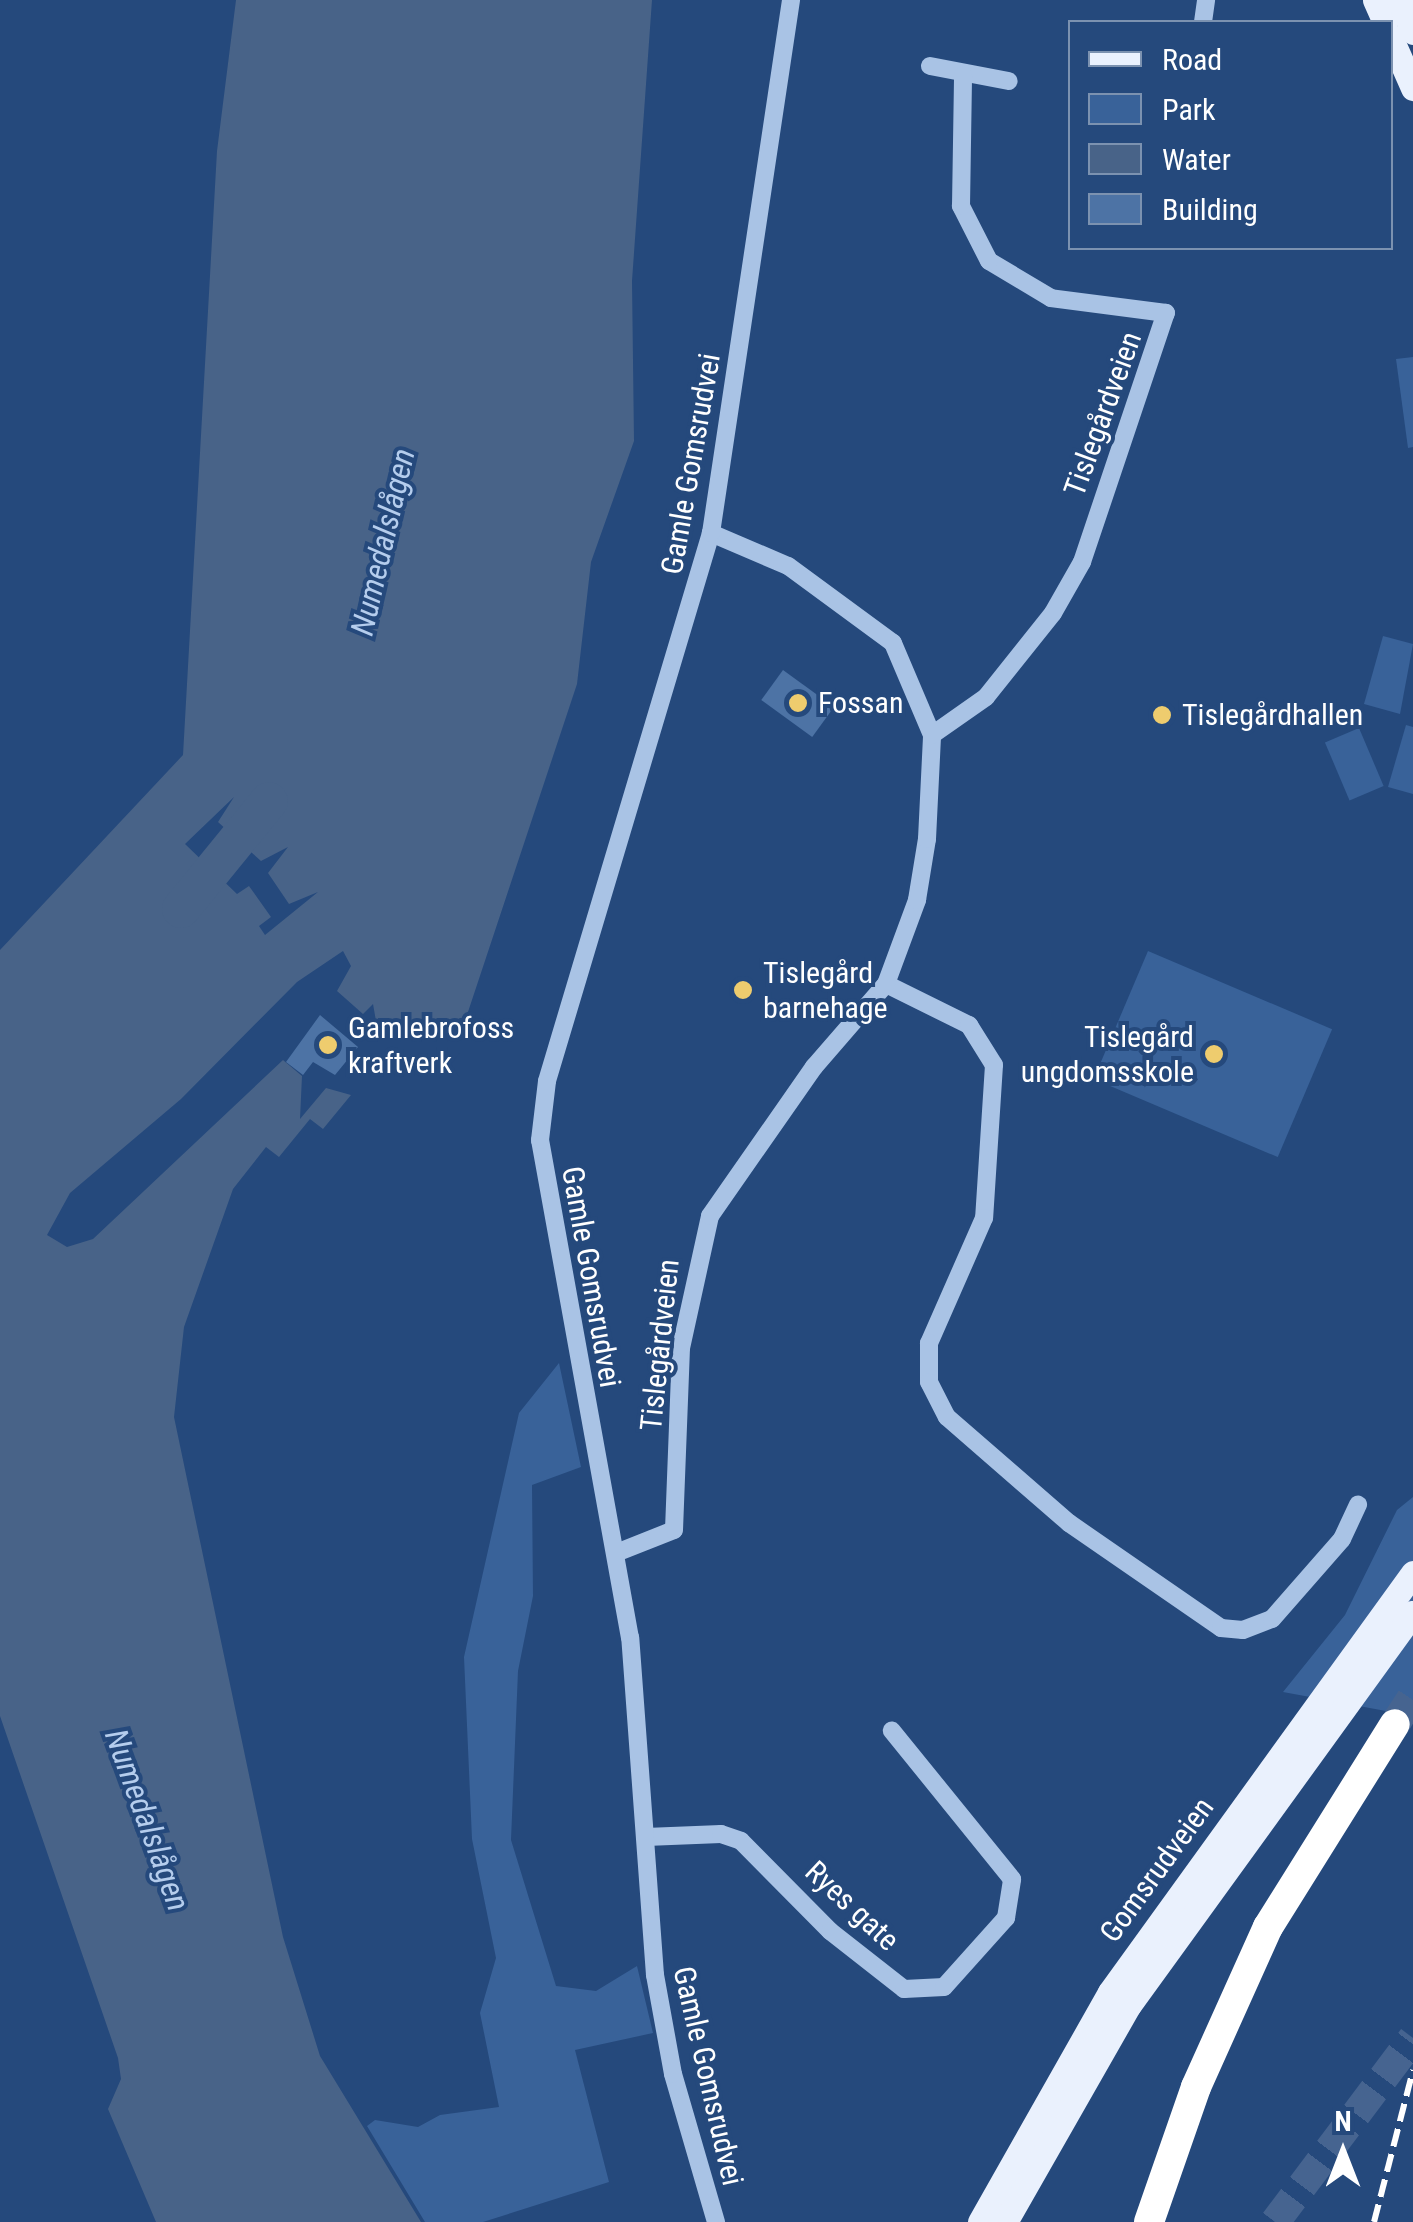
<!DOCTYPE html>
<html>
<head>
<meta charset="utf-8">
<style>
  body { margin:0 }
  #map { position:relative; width:1413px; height:2222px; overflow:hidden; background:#25497c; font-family:"Roboto Condensed",sans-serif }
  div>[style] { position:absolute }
  .green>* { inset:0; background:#396299; transform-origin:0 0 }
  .water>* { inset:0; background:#486388 }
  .river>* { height:38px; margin:-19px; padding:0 19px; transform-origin:19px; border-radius:19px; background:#486388 }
  .building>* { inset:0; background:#4d73a5; transform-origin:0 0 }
  .highway-tunnel>* { height:30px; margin-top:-15px; transform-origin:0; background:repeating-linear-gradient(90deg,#466490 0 30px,transparent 0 45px) }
  .minor>* { height:18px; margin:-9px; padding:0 9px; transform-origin:9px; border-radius:9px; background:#a9c3e5 }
  .major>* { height:25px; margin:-12.5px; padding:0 12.5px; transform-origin:12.5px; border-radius:12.5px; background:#eaf1fd }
  .highway>* { height:30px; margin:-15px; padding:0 15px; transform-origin:15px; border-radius:15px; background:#fff }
  .rail>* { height:6px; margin-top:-3px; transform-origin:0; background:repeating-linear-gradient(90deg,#fff 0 18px,transparent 0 26px) }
  .dots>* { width:28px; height:28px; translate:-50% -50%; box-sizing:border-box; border:5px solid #25497c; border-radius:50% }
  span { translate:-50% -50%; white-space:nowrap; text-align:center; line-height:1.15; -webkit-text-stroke:8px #25497c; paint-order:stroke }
  .street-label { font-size:30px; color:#fff }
  .poi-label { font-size:30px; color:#fff }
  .left { translate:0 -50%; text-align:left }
  .right { translate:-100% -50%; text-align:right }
  .water-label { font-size:32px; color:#b5cded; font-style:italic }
  .legend { position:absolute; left:1068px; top:20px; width:325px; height:230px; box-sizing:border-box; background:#25497c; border:2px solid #7c92b0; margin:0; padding:12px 18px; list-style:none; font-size:30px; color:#fff }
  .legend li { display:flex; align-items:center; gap:20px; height:50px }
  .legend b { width:50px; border:2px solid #7c92b0 }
  .north { position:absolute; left:1293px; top:2102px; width:100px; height:100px; -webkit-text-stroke:8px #25497c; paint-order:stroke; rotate:0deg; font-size:28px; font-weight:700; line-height:40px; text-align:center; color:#fff }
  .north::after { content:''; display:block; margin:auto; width:35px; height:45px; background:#fff; clip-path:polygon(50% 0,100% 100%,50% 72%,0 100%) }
</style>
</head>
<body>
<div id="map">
  <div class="green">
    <i style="clip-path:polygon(1413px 357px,1413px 447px,1408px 448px,1396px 359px)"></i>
    <i style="clip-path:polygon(1383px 636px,1413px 644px,1400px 714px,1364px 704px)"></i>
    <i style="clip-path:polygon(1406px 725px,1413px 727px,1413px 794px,1388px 787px)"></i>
    <i style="left:1359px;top:728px;width:63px;height:37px;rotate:67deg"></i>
    <i style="left:1148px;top:951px;width:200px;height:139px;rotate:23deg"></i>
    <i style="clip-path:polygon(559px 1363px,581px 1467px,532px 1485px,533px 1596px,518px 1671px,511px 1840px,556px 1986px,596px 1991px,637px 1966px,653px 2033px,575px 2050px,609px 2182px,483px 2222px,425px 2222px,367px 2126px,375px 2120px,418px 2127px,440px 2115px,499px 2107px,480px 2013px,496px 1958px,472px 1839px,464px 1657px,519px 1413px)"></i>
    <i style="clip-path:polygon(1413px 1497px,1413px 1716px,1283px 1692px,1345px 1615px,1397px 1510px)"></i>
  </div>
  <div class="water">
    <i style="clip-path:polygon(evenodd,236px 0,652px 0,632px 281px,634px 441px,591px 562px,577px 684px,462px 1030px,376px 1021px,373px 1004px,363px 1014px,337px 991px,351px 966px,343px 951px,297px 982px,181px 1099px,70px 1193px,47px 1235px,67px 1247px,93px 1239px,283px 1060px,302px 1076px,300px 1119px,326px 1088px,351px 1095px,323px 1129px,310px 1119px,279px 1157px,266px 1147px,233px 1189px,184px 1327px,174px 1417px,283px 1937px,320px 2056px,421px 2222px,156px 2222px,108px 2109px,121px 2079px,118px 2058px,0 1716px,0 950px,183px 755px,217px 151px,236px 0,234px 797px,218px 822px,261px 861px,288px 847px,268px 873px,289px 904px,318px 892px,265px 935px,259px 926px,271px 917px,249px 886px,237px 894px,185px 844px,234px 797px)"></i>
  </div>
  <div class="river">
    <i style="left:181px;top:909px;width:139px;rotate:-50.8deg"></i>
  </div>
  <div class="building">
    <i style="left:783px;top:670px;width:63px;height:37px;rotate:36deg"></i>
    <i style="clip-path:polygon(320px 1015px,358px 1047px,335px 1075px,313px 1062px,303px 1075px,286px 1062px)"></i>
  </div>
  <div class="highway-tunnel">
    <i style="left:1395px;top:1724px;width:33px;rotate:-57deg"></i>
    <i style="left:1275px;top:2222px;width:230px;rotate:-53.1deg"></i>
  </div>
  <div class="minor">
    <i style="left:1203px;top:22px;width:22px;rotate:-82deg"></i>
    <i style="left:930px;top:66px;width:80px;rotate:10.8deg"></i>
    <i style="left:932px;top:735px;width:66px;rotate:-35.1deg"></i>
    <i style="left:986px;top:697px;width:107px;rotate:-51.4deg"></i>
    <i style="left:1053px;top:613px;width:59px;rotate:-60.4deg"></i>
    <i style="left:1082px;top:562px;width:263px;rotate:-71.4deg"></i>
    <i style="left:1166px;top:313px;width:116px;rotate:-172.6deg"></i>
    <i style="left:1051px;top:298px;width:72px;rotate:-149.2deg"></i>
    <i style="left:989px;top:261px;width:62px;rotate:-117deg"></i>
    <i style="left:961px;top:206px;width:131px;rotate:-89.1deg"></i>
    <i style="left:886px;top:984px;width:93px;rotate:26.3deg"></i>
    <i style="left:969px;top:1025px;width:47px;rotate:58deg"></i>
    <i style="left:994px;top:1065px;width:153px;rotate:93.7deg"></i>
    <i style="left:984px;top:1218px;width:137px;rotate:113.7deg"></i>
    <i style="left:929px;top:1343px;width:39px;rotate:90deg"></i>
    <i style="left:929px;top:1382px;width:39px;rotate:63deg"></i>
    <i style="left:947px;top:1417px;width:162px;rotate:41deg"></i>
    <i style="left:1069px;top:1523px;width:185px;rotate:34.6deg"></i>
    <i style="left:1221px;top:1628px;width:22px;rotate:5deg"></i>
    <i style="left:1243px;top:1630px;width:31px;rotate:-21deg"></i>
    <i style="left:1272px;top:1619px;width:106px;rotate:-48.8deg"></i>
    <i style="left:1342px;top:1539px;width:38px;rotate:-65deg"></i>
    <i style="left:616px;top:1553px;width:62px;rotate:-21.6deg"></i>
    <i style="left:674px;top:1530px;width:182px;rotate:-87.8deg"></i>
    <i style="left:681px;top:1348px;width:135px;rotate:-77.6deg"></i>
    <i style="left:710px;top:1216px;width:182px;rotate:-55.1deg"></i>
    <i style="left:814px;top:1067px;width:110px;rotate:-49.1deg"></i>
    <i style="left:886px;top:984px;width:90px;rotate:-69.7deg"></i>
    <i style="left:917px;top:900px;width:62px;rotate:-80.7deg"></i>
    <i style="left:927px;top:839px;width:104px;rotate:-87.2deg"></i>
    <i style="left:932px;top:735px;width:100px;rotate:-113deg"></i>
    <i style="left:893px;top:643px;width:130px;rotate:-143.7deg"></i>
    <i style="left:788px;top:566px;width:84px;rotate:-156.8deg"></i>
    <i style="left:646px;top:1837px;width:75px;rotate:-2.3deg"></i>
    <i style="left:721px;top:1834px;width:21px;rotate:19deg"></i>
    <i style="left:741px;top:1841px;width:127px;rotate:45.3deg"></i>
    <i style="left:830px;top:1931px;width:94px;rotate:38.1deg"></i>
    <i style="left:904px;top:1989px;width:40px;rotate:-2.9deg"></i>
    <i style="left:944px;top:1987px;width:93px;rotate:-48.1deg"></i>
    <i style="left:1006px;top:1918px;width:39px;rotate:-81deg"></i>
    <i style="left:1012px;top:1879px;width:191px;rotate:-129deg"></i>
    <i style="left:716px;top:2222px;width:154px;rotate:-106.2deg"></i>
    <i style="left:673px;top:2074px;width:101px;rotate:-100.3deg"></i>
    <i style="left:655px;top:1975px;width:338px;rotate:-94.2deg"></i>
    <i style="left:630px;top:1638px;width:506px;rotate:-100.24deg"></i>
    <i style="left:540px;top:1140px;width:59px;rotate:-83.2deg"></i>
    <i style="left:547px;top:1081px;width:572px;rotate:-73.34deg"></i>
    <i style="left:711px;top:533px;width:539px;rotate:-81.46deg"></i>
  </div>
  <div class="major">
    <i style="left:1375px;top:0;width:24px;rotate:66deg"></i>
    <i style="left:1399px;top:0;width:35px;rotate:66deg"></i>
    <i style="left:1390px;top:36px;width:57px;rotate:66.1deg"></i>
    <i style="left:980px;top:2222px;width:264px;rotate:-60.5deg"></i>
    <i style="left:1110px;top:1992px;width:517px;rotate:-54.13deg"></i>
    <i style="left:1005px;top:2222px;width:250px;rotate:-60.3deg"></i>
    <i style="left:1129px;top:2005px;width:484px;rotate:-54.1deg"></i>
  </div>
  <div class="highway">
    <i style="left:1149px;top:2222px;width:143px;rotate:-70.8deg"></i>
    <i style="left:1196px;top:2087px;width:175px;rotate:-65.8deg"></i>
    <i style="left:1268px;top:1927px;width:239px;rotate:-58deg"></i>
  </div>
  <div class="rail">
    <i style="left:1374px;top:2222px;width:157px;rotate:-75.6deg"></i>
  </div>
  <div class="dots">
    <i style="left:798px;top:703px;background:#eecc6e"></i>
    <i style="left:1162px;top:715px;background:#eecc6e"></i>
    <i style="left:743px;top:990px;background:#eecc6e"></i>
    <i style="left:328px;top:1045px;background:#eecc6e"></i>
    <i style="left:1214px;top:1054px;background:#eecc6e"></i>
  </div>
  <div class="street-label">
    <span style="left:1103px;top:414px;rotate:-70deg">Tislegårdveien</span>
    <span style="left:691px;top:464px;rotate:-80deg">Gamle Gomsrudvei</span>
    <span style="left:591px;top:1277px;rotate:80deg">Gamle Gomsrudvei</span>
    <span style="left:660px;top:1345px;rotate:-84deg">Tislegårdveien</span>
    <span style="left:1157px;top:1870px;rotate:-54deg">Gomsrudveien</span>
    <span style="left:852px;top:1906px;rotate:43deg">Ryes gate</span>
    <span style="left:708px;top:2076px;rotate:77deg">Gamle Gomsrudvei</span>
  </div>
  <div class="poi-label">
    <span class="left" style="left:818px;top:703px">Fossan</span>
    <span class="left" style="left:1182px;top:715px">Tislegårdhallen</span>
    <span class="left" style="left:763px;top:990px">Tislegård<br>barnehage</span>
    <span class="left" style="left:348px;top:1045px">Gamlebrofoss<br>kraftverk</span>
    <span class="right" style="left:1194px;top:1054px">Tislegård<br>ungdomsskole</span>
  </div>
  <div class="water-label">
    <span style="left:383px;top:542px;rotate:-77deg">Numedalslågen</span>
    <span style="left:147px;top:1820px;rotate:70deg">Numedalslågen</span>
  </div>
  <ul class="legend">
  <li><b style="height:12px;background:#eaf1fd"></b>Road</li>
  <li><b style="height:28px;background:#396299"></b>Park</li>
  <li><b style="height:28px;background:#486388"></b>Water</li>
  <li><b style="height:28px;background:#4d73a5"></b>Building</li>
  </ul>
  <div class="north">N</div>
</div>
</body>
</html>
